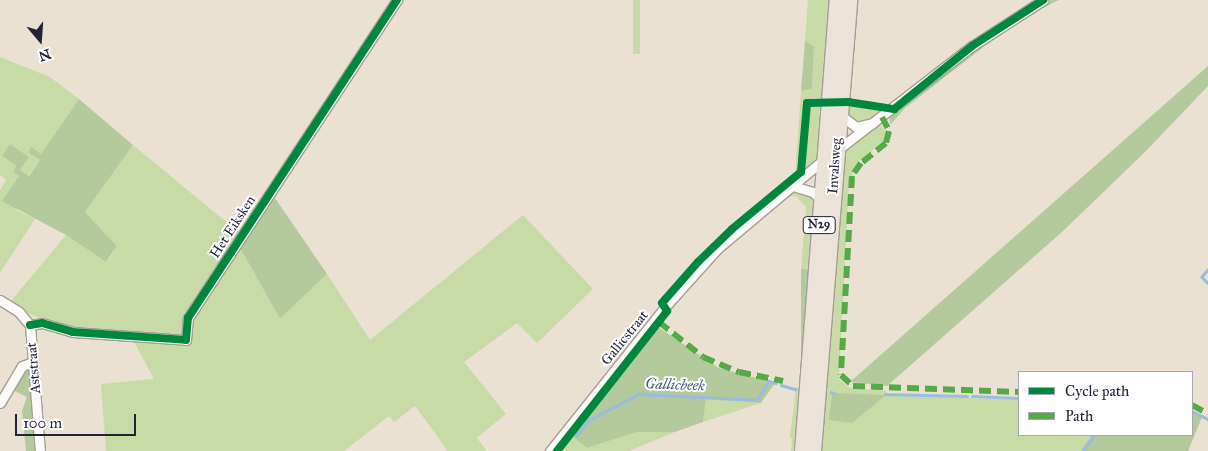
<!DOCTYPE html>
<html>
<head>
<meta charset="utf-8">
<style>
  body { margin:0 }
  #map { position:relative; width:1208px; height:451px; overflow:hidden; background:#eae1d3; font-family:"IM FELL Great Primer",serif }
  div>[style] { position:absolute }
  .green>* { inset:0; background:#c8dba6; transform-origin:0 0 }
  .forest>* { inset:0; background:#b5ca9c; transform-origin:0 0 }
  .stream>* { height:2.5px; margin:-1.25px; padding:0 1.25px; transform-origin:1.25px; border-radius:1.25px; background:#9abce0 }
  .roads { filter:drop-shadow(1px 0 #a49e99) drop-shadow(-1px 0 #a49e99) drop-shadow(0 1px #a49e99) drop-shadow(0 -1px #a49e99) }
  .street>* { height:9px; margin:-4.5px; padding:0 4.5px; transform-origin:4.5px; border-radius:4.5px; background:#fcfaf8 }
  .highway>* { height:15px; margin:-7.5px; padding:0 7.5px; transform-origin:7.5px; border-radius:7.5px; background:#ece3d8 }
  .quiet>* { height:6px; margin-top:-3px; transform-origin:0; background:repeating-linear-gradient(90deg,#53aa46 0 12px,transparent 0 18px) }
  .cycleway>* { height:8px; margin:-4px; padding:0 4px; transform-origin:4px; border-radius:4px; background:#00873e }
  span { translate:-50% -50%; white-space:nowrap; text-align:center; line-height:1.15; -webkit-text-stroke:4px #fff; paint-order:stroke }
  .shield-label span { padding:1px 4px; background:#fff; border:1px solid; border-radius:4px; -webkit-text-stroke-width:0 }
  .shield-label { font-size:12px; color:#22223b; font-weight:700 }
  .street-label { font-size:14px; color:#22223b }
  .water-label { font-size:15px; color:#44597f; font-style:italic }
  .legend { position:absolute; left:1018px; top:371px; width:175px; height:65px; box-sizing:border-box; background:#fff; border:1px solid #a7a7b1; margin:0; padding:6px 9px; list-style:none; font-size:15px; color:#22223b }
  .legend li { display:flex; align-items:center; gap:10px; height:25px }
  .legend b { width:25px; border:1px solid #a7a7b1 }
  .north { position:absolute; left:15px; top:15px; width:50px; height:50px; -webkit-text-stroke:4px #fff; paint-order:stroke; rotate:162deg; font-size:14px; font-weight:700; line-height:20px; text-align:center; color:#22223b }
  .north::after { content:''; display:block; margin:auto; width:18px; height:22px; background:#22223b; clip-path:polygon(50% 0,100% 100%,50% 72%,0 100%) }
  .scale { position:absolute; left:15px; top:414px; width:121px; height:22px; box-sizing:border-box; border:2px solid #22223b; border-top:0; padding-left:6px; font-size:15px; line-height:18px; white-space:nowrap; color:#22223b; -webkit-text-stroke:4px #fff; paint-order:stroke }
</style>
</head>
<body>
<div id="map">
  <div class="green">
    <i style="left:633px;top:0;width:7px;height:54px"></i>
    <i style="clip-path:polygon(808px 0,829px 0,821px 98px,811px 98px,804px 105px,799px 170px,795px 175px,801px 91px,812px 89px,814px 46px,805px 41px)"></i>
    <i style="clip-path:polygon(0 57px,50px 77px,79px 99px,41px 155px,28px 151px,40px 160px,28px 176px,20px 170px,28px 157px,2px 156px,17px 167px,19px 176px,16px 210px,35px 219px,0 273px,0 190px,6px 180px,0 175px)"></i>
    <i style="clip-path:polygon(812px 102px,820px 102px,817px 160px,802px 174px,808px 107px)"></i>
    <i style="clip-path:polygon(848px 104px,886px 108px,873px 119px,858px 123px,846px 115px)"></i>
    <i style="clip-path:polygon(880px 124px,886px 132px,886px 139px,858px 162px,849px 182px,839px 379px,850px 388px,887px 391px,886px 395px,1019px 400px,1019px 435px,1092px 435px,1080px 451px,821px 451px,844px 153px)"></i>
    <i style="clip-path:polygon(133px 145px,241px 234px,183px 331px,177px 336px,75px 329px,34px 316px,10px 302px,66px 235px,106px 262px,110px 258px,117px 246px,85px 212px)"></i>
    <i style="clip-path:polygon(796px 190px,812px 196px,813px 201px,808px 269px,801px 269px,806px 207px,797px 197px,791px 196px,771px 210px,737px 239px,736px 234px)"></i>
    <i style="clip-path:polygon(523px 215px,593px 289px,537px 343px,517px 323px,464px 362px,506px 414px,477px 438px,487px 451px,448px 451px,415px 406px,394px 422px,389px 416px,344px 451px,106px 451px,101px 384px,154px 379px,132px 338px,187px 342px,191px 320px,239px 246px,280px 319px,327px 274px,370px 340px)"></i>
    <i style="clip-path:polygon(796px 387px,799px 388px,794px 451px,791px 451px,792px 439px,790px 437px)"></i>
    <i style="clip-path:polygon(705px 398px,761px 403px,703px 422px)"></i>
    <i style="clip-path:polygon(657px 431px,675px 432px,629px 451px,559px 451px,572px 436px,587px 448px,637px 432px)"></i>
  </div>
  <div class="forest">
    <i style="clip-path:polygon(1051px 0,1059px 0,1023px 18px,985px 46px,905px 108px,890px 125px,890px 115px,1006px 26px)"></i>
    <i style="clip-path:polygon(805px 41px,814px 46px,812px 89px,801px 91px)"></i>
    <i style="clip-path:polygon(1208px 66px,1208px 86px,1145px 152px,1062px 232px,887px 386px,850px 382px)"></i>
    <i style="clip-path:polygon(79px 99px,133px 145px,85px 212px,117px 246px,106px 262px,66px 235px,2px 201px,19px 176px,13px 172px,16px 166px,2px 156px,10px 144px,29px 157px,20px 170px,29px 176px,40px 160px,28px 152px,31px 147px,41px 154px)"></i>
    <i style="clip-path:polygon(273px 195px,327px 274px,280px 319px,239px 246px)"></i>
    <i style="left:801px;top:269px;width:7px;height:110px"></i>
    <i style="clip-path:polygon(658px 327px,719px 368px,775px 383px,761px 403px,706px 398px,703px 422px,675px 432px,637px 432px,587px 448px,572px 436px)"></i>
    <i style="clip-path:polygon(24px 371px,29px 371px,30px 375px,36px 451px,26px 451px,22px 411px,27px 397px,13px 390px)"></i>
    <i style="clip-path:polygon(832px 393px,886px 395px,852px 423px,829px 420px)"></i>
    <i style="clip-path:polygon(1192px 412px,1202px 417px,1188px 451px,1080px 451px,1092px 435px,1192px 435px)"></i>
  </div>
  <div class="stream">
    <i style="left:1208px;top:270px;width:9px;rotate:131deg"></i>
    <i style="left:1202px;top:277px;width:8px;rotate:45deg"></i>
    <i style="left:781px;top:385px;width:15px;rotate:16deg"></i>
    <i style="left:831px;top:392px;width:3px;rotate:18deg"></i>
    <i style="left:885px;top:394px;width:82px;rotate:1.4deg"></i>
    <i style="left:972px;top:396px;width:47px;rotate:2.4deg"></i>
    <i style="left:1192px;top:411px;width:18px;rotate:27deg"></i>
    <i style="left:576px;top:436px;width:21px;rotate:-51deg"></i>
    <i style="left:589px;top:420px;width:56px;rotate:-27.5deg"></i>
    <i style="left:639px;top:394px;width:118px;rotate:2.9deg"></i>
    <i style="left:757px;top:400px;width:22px;rotate:-58deg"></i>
    <i style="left:769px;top:381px;width:7px;rotate:16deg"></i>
    <i style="left:1083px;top:451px;width:19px;rotate:-55deg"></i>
  </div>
  <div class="roads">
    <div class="street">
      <i style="left:839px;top:114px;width:21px;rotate:37deg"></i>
      <i style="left:856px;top:127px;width:17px;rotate:-13deg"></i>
      <i style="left:836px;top:151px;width:172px;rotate:-37.7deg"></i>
      <i style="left:972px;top:46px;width:85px;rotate:-32.9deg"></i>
      <i style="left:793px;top:186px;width:21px;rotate:17deg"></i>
      <i style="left:813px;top:192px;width:11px;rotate:45deg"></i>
      <i style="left:0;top:300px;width:22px;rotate:32deg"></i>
      <i style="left:19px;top:312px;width:17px;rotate:50deg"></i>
      <i style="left:30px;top:325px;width:126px;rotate:85.5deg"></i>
      <i style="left:30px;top:325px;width:12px;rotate:-9deg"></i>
      <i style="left:42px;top:323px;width:32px;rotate:16deg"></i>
      <i style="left:73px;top:332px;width:113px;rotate:4deg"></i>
      <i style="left:186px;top:340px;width:22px;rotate:-85deg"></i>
      <i style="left:188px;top:318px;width:381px;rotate:-56.7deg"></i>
      <i style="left:0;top:403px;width:43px;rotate:-59.3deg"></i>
      <i style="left:22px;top:366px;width:12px;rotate:-20deg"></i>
      <i style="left:550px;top:451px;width:184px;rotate:-51.4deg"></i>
      <i style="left:665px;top:307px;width:78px;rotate:-48.1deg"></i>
      <i style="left:717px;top:249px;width:138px;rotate:-40deg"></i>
    </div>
    <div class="highway">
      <i style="left:802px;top:451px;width:452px;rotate:-85.6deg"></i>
      <i style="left:813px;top:451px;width:452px;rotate:-85.4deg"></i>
    </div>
  </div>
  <div class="quiet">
    <i style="left:882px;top:117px;width:16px;rotate:63deg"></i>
    <i style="left:889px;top:131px;width:12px;rotate:104deg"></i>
    <i style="left:886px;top:143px;width:32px;rotate:141deg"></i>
    <i style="left:861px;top:163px;width:16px;rotate:125deg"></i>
    <i style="left:852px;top:176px;width:199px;rotate:93.2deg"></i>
    <i style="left:841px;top:375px;width:16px;rotate:43deg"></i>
    <i style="left:853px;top:386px;width:166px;rotate:2.1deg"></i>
    <i style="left:659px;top:322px;width:56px;rotate:38.5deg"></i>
    <i style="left:703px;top:357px;width:39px;rotate:23deg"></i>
    <i style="left:739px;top:372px;width:45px;rotate:11.6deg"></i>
    <i style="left:1192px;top:405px;width:18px;rotate:29deg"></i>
  </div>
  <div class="cycleway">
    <i style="left:30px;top:325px;width:12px;rotate:-9deg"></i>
    <i style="left:42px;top:323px;width:32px;rotate:16deg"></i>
    <i style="left:73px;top:332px;width:113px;rotate:4deg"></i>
    <i style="left:186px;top:340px;width:22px;rotate:-85deg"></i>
    <i style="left:188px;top:318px;width:381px;rotate:-56.7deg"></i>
    <i style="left:557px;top:451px;width:178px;rotate:-51.8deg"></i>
    <i style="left:667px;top:311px;width:9px;rotate:-122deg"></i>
    <i style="left:662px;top:303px;width:55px;rotate:-48.7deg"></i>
    <i style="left:698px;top:262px;width:47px;rotate:-44.1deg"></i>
    <i style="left:732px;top:229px;width:89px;rotate:-39.6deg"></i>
    <i style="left:801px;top:172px;width:69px;rotate:-85deg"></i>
    <i style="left:807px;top:103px;width:41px;rotate:-1.4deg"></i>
    <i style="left:848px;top:102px;width:47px;rotate:8.7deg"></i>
    <i style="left:894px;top:109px;width:100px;rotate:-38.9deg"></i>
    <i style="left:972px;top:46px;width:85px;rotate:-32.9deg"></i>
  </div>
  <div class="shield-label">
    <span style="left:819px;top:225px">N29</span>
  </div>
  <div class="street-label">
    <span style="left:835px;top:166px;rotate:-86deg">Invalsweg</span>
    <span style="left:233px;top:227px;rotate:-57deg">Het Eiksken</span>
    <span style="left:625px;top:338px;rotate:-51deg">Gallicstraat</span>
    <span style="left:34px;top:368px;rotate:-95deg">Aststraat</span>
  </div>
  <div class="water-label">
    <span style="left:675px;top:385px;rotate:2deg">Gallicbeek</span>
  </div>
  <ul class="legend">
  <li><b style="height:6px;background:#00873e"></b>Cycle path</li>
  <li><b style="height:6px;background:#53aa46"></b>Path</li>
  </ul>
  <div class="north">N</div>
  <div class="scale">100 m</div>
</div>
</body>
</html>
